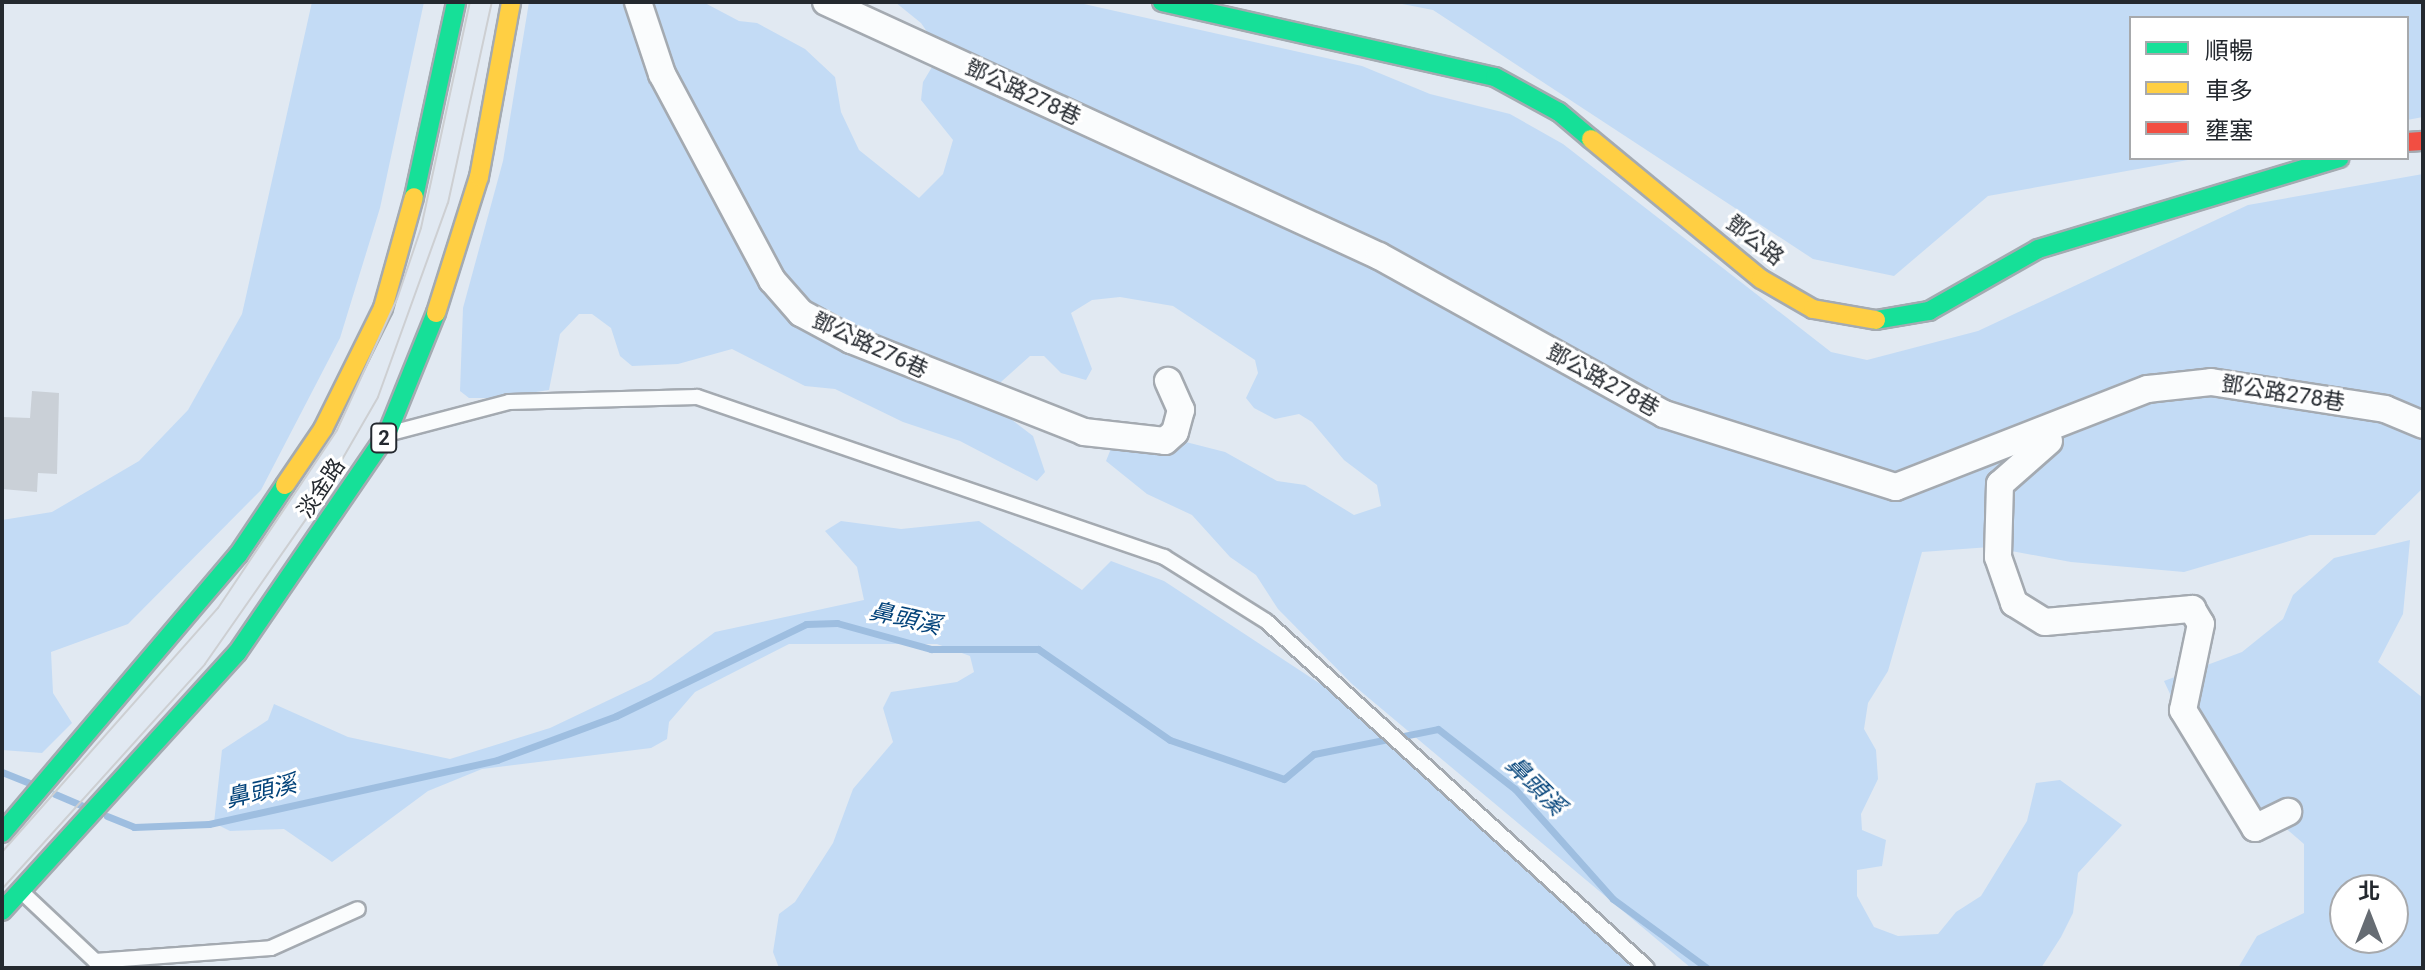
<!DOCTYPE html>
<html>
<head>
<meta charset="utf-8">
<style>
  body { margin:0 }
  #map { position:relative; width:2425px; height:970px; overflow:hidden; background:#e1e9f2; font-family:Roboto,"Noto Sans TC",sans-serif }
  div>[style] { position:absolute }
  .green>* { inset:0; background:#c3dbf5 }
  .stream>* { height:7px; margin:-3.5px; padding:0 3.5px; transform-origin:3.5px; border-radius:3.5px; background:#9ebee0 }
  .building>* { inset:0; background:#cad0d7 }
  .roads { filter:drop-shadow(2px 0 #a4aab1) drop-shadow(-2px 0 #a4aab1) drop-shadow(0 2px #a4aab1) drop-shadow(0 -2px #a4aab1) }
  .lane>* { height:14px; margin:-7px; padding:0 7px; transform-origin:7px; border-radius:7px; background:#fafcfd }
  .street>* { height:26px; margin:-13px; padding:0 13px; transform-origin:13px; border-radius:13px; background:#fafcfd }
  .fast>* { height:18px; margin:-9px; padding:0 9px; transform-origin:9px; border-radius:9px; background:#16e098 }
  .slow>* { height:18px; margin:-9px; padding:0 9px; transform-origin:9px; border-radius:9px; background:#ffcf43 }
  .jam>* { height:18px; margin:-9px; padding:0 9px; transform-origin:9px; border-radius:9px; background:#f24e42 }
  .tram>* { height:2px; margin:-1px; padding:0 1px; transform-origin:1px; border-radius:1px; background:#cdcfd2 }
  span { translate:-50% -50%; white-space:nowrap; text-align:center; line-height:1.15; -webkit-text-stroke:6px #fff; paint-order:stroke }
  .shield-label span { padding:2px 6px; background:#fff; border:2px solid; border-radius:6px; -webkit-text-stroke-width:0 }
  .shield-label { font-size:20px; color:#24292f; font-weight:700 }
  .street-label { font-size:22px; color:#24292f }
  .water-label { font-size:24px; color:#03437a; font-style:italic }
  .frame { position:absolute; inset:0; border:4px solid #24292f; pointer-events:none }
  .legend { position:absolute; left:2129px; top:16px; width:280px; height:144px; box-sizing:border-box; background:#fff; border:2px solid #a7a9ac; margin:0; padding:10px 14px; list-style:none; font-size:24px; color:#24292f }
  .legend li { display:flex; align-items:center; gap:16px; height:40px }
  .legend b { width:40px; border:2px solid #a7a9ac }
  .north { position:absolute; left:2329px; top:874px; width:80px; height:80px; box-sizing:border-box; background:#fff; border:2px solid #a7a9ac; border-radius:50%; rotate:0deg; font-size:22px; font-weight:700; line-height:32px; text-align:center; color:#24292f }
  .north::after { content:''; display:block; margin:auto; width:28px; height:36px; background:#666c73; clip-path:polygon(50% 0,100% 100%,50% 72%,0 100%) }
</style>
</head>
<body>
<div id="map">
  <div class="green">
    <i style="clip-path:polygon(312px 2px,424px 2px,380px 208px,340px 338px,261px 490px,128px 624px,51px 652px,53px 693px,72px 723px,42px 753px,2px 750px,2px 520px,52px 512px,139px 461px,188px 410px,242px 314px)"></i>
    <i style="clip-path:polygon(529px 2px,703px 2px,739px 21px,757px 23px,805px 49px,835px 77px,841px 112px,859px 150px,919px 198px,943px 174px,953px 140px,921px 100px,923px 82px,941px 52px,921px 23px,895px 2px,1075px 2px,1362px 66px,1430px 94px,1510px 114px,1563px 144px,1831px 352px,1867px 360px,1978px 331px,2248px 205px,2423px 174px,2423px 488px,2375px 535px,2310px 535px,2184px 572px,2071px 562px,1990px 547px,1922px 552px,1888px 671px,1868px 703px,1864px 729px,1876px 750px,1878px 779px,1861px 814px,1862px 830px,1886px 840px,1882px 866px,1857px 870px,1857px 896px,1874px 927px,1898px 936px,1938px 934px,1956px 912px,1981px 896px,2027px 821px,2036px 783px,2060px 780px,2122px 825px,2078px 873px,2073px 913px,2061px 937px,2041px 968px,1691px 968px,1352px 684px,1278px 609px,1256px 575px,1230px 557px,1192px 515px,1147px 494px,1106px 461px,1114px 441px,1174px 439px,1225px 452px,1277px 481px,1305px 485px,1354px 515px,1381px 506px,1377px 485px,1344px 460px,1312px 422px,1299px 414px,1275px 419px,1254px 408px,1246px 398px,1258px 373px,1255px 360px,1173px 306px,1120px 297px,1092px 300px,1071px 313px,1092px 369px,1086px 380px,1061px 373px,1044px 356px,1030px 356px,983px 398px,1033px 436px,1045px 472px,1037px 481px,960px 441px,903px 422px,835px 389px,805px 386px,732px 349px,678px 364px,632px 366px,620px 356px,611px 328px,592px 314px,579px 314px,560px 334px,549px 390px,496px 398px,469px 398px,460px 391px,463px 308px,503px 161px)"></i>
    <i style="clip-path:polygon(1392px 2px,2423px 2px,2423px 117px,2407px 120px,2407px 18px,2131px 18px,2131px 158px,2199px 158px,1988px 196px,1894px 276px,1813px 259px,1433px 10px)"></i>
    <i style="clip-path:polygon(841px 521px,901px 529px,979px 521px,1082px 590px,1111px 561px,1164px 581px,1392px 731px,1638px 968px,779px 968px,773px 952px,779px 914px,795px 902px,833px 843px,853px 789px,893px 742px,883px 708px,891px 692px,957px 682px,974px 672px,970px 656px,937px 644px,789px 644px,695px 692px,669px 722px,667px 739px,651px 748px,482px 769px,428px 791px,332px 862px,284px 829px,230px 831px,214px 823px,222px 750px,268px 720px,274px 704px,348px 737px,450px 759px,550px 728px,651px 680px,715px 632px,864px 600px,857px 567px,825px 531px)"></i>
    <i style="clip-path:polygon(evenodd,2410px 540px,2403px 614px,2378px 662px,2423px 698px,2423px 968px,2238px 968px,2257px 936px,2304px 913px,2304px 844px,2282px 825px,2235px 814px,2219px 799px,2164px 681px,2242px 652px,2283px 619px,2293px 595px,2334px 558px,2410px 540px,2345px 890px,2393px 890px,2393px 938px,2345px 938px,2345px 890px)"></i>
  </div>
  <div class="stream">
    <i style="left:2px;top:772px;width:29px;rotate:22deg"></i>
    <i style="left:55px;top:794px;width:28px;rotate:23deg"></i>
    <i style="left:107px;top:816px;width:29px;rotate:22deg"></i>
    <i style="left:134px;top:827px;width:75px;rotate:-2.3deg"></i>
    <i style="left:209px;top:824px;width:295px;rotate:-12.5deg"></i>
    <i style="left:497px;top:760px;width:127px;rotate:-20.3deg"></i>
    <i style="left:616px;top:716px;width:211px;rotate:-25.8deg"></i>
    <i style="left:806px;top:624px;width:31px;rotate:-2deg"></i>
    <i style="left:837px;top:623px;width:98px;rotate:15.5deg"></i>
    <i style="left:931px;top:649px;width:107px"></i>
    <i style="left:1038px;top:649px;width:160px;rotate:34.6deg"></i>
    <i style="left:1170px;top:740px;width:120px;rotate:18.9deg"></i>
    <i style="left:1284px;top:779px;width:39px;rotate:-40deg"></i>
    <i style="left:1314px;top:754px;width:126px;rotate:-11.4deg"></i>
    <i style="left:1438px;top:729px;width:98px;rotate:37.9deg"></i>
    <i style="left:1515px;top:789px;width:147px;rotate:48.3deg"></i>
    <i style="left:1613px;top:899px;width:117px;rotate:36.3deg"></i>
  </div>
  <div class="building">
    <i style="clip-path:polygon(32px 391px,59px 393px,57px 474px,38px 473px,37px 492px,2px 489px,2px 417px,30px 418px)"></i>
  </div>
  <div class="roads">
    <div class="lane">
      <i style="left:395px;top:432px;width:118px;rotate:-14.7deg"></i>
      <i style="left:509px;top:402px;width:188px;rotate:-1.5deg"></i>
      <i style="left:697px;top:397px;width:494px;rotate:18.9deg"></i>
      <i style="left:1164px;top:557px;width:120px;rotate:32.1deg"></i>
      <i style="left:1266px;top:621px;width:515px;rotate:42.33deg"></i>
      <i style="left:24px;top:894px;width:98px;rotate:43.3deg"></i>
      <i style="left:95px;top:961px;width:176px;rotate:-4.2deg"></i>
      <i style="left:271px;top:948px;width:95px;rotate:-24.1deg"></i>
    </div>
    <div class="street">
      <i style="left:638px;top:2px;width:76px;rotate:71.6deg"></i>
      <i style="left:662px;top:74px;width:234px;rotate:61.9deg"></i>
      <i style="left:772px;top:280px;width:44px;rotate:48.7deg"></i>
      <i style="left:801px;top:313px;width:57px;rotate:28.4deg"></i>
      <i style="left:851px;top:340px;width:251px;rotate:21.5deg"></i>
      <i style="left:1084px;top:432px;width:81px;rotate:6.3deg"></i>
      <i style="left:1165px;top:441px;width:13px;rotate:-42deg"></i>
      <i style="left:1175px;top:432px;width:23px;rotate:-75deg"></i>
      <i style="left:1181px;top:410px;width:32px;rotate:-114deg"></i>
      <i style="left:826px;top:2px;width:609px;rotate:24.67deg"></i>
      <i style="left:1379px;top:256px;width:326px;rotate:29deg"></i>
      <i style="left:1664px;top:414px;width:243px;rotate:17.5deg"></i>
      <i style="left:1896px;top:487px;width:270px;rotate:-21.3deg"></i>
      <i style="left:2148px;top:389px;width:63px;rotate:-6.3deg"></i>
      <i style="left:2211px;top:382px;width:176px;rotate:8.8deg"></i>
      <i style="left:2385px;top:409px;width:41px;rotate:22.8deg"></i>
      <i style="left:2049px;top:441px;width:65px;rotate:138.7deg"></i>
      <i style="left:2000px;top:484px;width:73px;rotate:91.6deg"></i>
      <i style="left:1998px;top:557px;width:49px;rotate:70.8deg"></i>
      <i style="left:2014px;top:603px;width:36px;rotate:32deg"></i>
      <i style="left:2045px;top:622px;width:148px;rotate:-5.1deg"></i>
      <i style="left:2192px;top:609px;width:17px;rotate:59deg"></i>
      <i style="left:2201px;top:624px;width:88px;rotate:101.8deg"></i>
      <i style="left:2183px;top:710px;width:138px;rotate:58.6deg"></i>
      <i style="left:2255px;top:828px;width:37px;rotate:-26deg"></i>
    </div>
    <div class="fast">
      <i style="left:1162px;top:2px;width:341px;rotate:12.7deg"></i>
      <i style="left:1495px;top:77px;width:73px;rotate:28.7deg"></i>
      <i style="left:1559px;top:112px;width:42px;rotate:40.2deg"></i>
      <i style="left:414px;top:197px;width:199px;rotate:-77.8deg"></i>
      <i style="left:1876px;top:320px;width:54px;rotate:-9.6deg"></i>
      <i style="left:1929px;top:311px;width:125px;rotate:-29.6deg"></i>
      <i style="left:2038px;top:249px;width:315px;rotate:-16.8deg"></i>
      <i style="left:2px;top:833px;width:365px;rotate:-49.7deg"></i>
      <i style="left:238px;top:555px;width:84px;rotate:-56.1deg"></i>
      <i style="left:2px;top:911px;width:349px;rotate:-47.7deg"></i>
      <i style="left:237px;top:653px;width:265px;rotate:-55.6deg"></i>
      <i style="left:387px;top:434px;width:131px;rotate:-68deg"></i>
    </div>
    <div class="slow">
      <i style="left:1591px;top:139px;width:220px;rotate:39.5deg"></i>
      <i style="left:1761px;top:279px;width:60px;rotate:30deg"></i>
      <i style="left:1813px;top:309px;width:64px;rotate:9.9deg"></i>
      <i style="left:436px;top:313px;width:143px;rotate:-72.5deg"></i>
      <i style="left:479px;top:177px;width:178px;rotate:-79.6deg"></i>
      <i style="left:285px;top:485px;width:68px;rotate:-55.8deg"></i>
      <i style="left:323px;top:429px;width:135px;rotate:-63.6deg"></i>
      <i style="left:383px;top:308px;width:115px;rotate:-74.4deg"></i>
    </div>
    <div class="jam">
      <i style="left:2407px;top:142px;width:16px;rotate:-4deg"></i>
    </div>
  </div>
  <div class="tram">
    <i style="left:2px;top:852px;width:326px;rotate:-48.5deg"></i>
    <i style="left:218px;top:608px;width:214px;rotate:-56.2deg"></i>
    <i style="left:337px;top:430px;width:144px;rotate:-65.4deg"></i>
    <i style="left:397px;top:299px;width:75px;rotate:-71.3deg"></i>
    <i style="left:421px;top:228px;width:231px;rotate:-77.8deg"></i>
    <i style="left:2px;top:889px;width:303px;rotate:-47.9deg"></i>
    <i style="left:205px;top:664px;width:190px;rotate:-55.1deg"></i>
    <i style="left:314px;top:508px;width:128px;rotate:-60deg"></i>
    <i style="left:378px;top:397px;width:206px;rotate:-70.2deg"></i>
    <i style="left:448px;top:203px;width:206px;rotate:-77.7deg"></i>
  </div>
  <div class="shield-label">
    <span style="left:384px;top:438px">2</span>
  </div>
  <div class="street-label">
    <span style="left:1023px;top:92px;rotate:25deg">鄧公路278巷</span>
    <span style="left:1755px;top:240px;rotate:38deg">鄧公路</span>
    <span style="left:870px;top:345px;rotate:25deg">鄧公路276巷</span>
    <span style="left:1603px;top:380px;rotate:29deg">鄧公路278巷</span>
    <span style="left:2283px;top:393px;rotate:9deg">鄧公路278巷</span>
    <span style="left:321px;top:488px;rotate:-56deg">淡金路</span>
  </div>
  <div class="water-label">
    <span style="left:905px;top:619px;rotate:13deg">鼻頭溪</span>
    <span style="left:1535px;top:786px;rotate:45deg">鼻頭溪</span>
    <span style="left:261px;top:792px;rotate:-13deg">鼻頭溪</span>
  </div>
  <div class="frame"></div>
  <ul class="legend">
  <li><b style="height:10px;background:#16e098"></b>順暢</li>
  <li><b style="height:10px;background:#ffcf43"></b>車多</li>
  <li><b style="height:10px;background:#f24e42"></b>壅塞</li>
  </ul>
  <div class="north">北</div>
</div>
</body>
</html>
